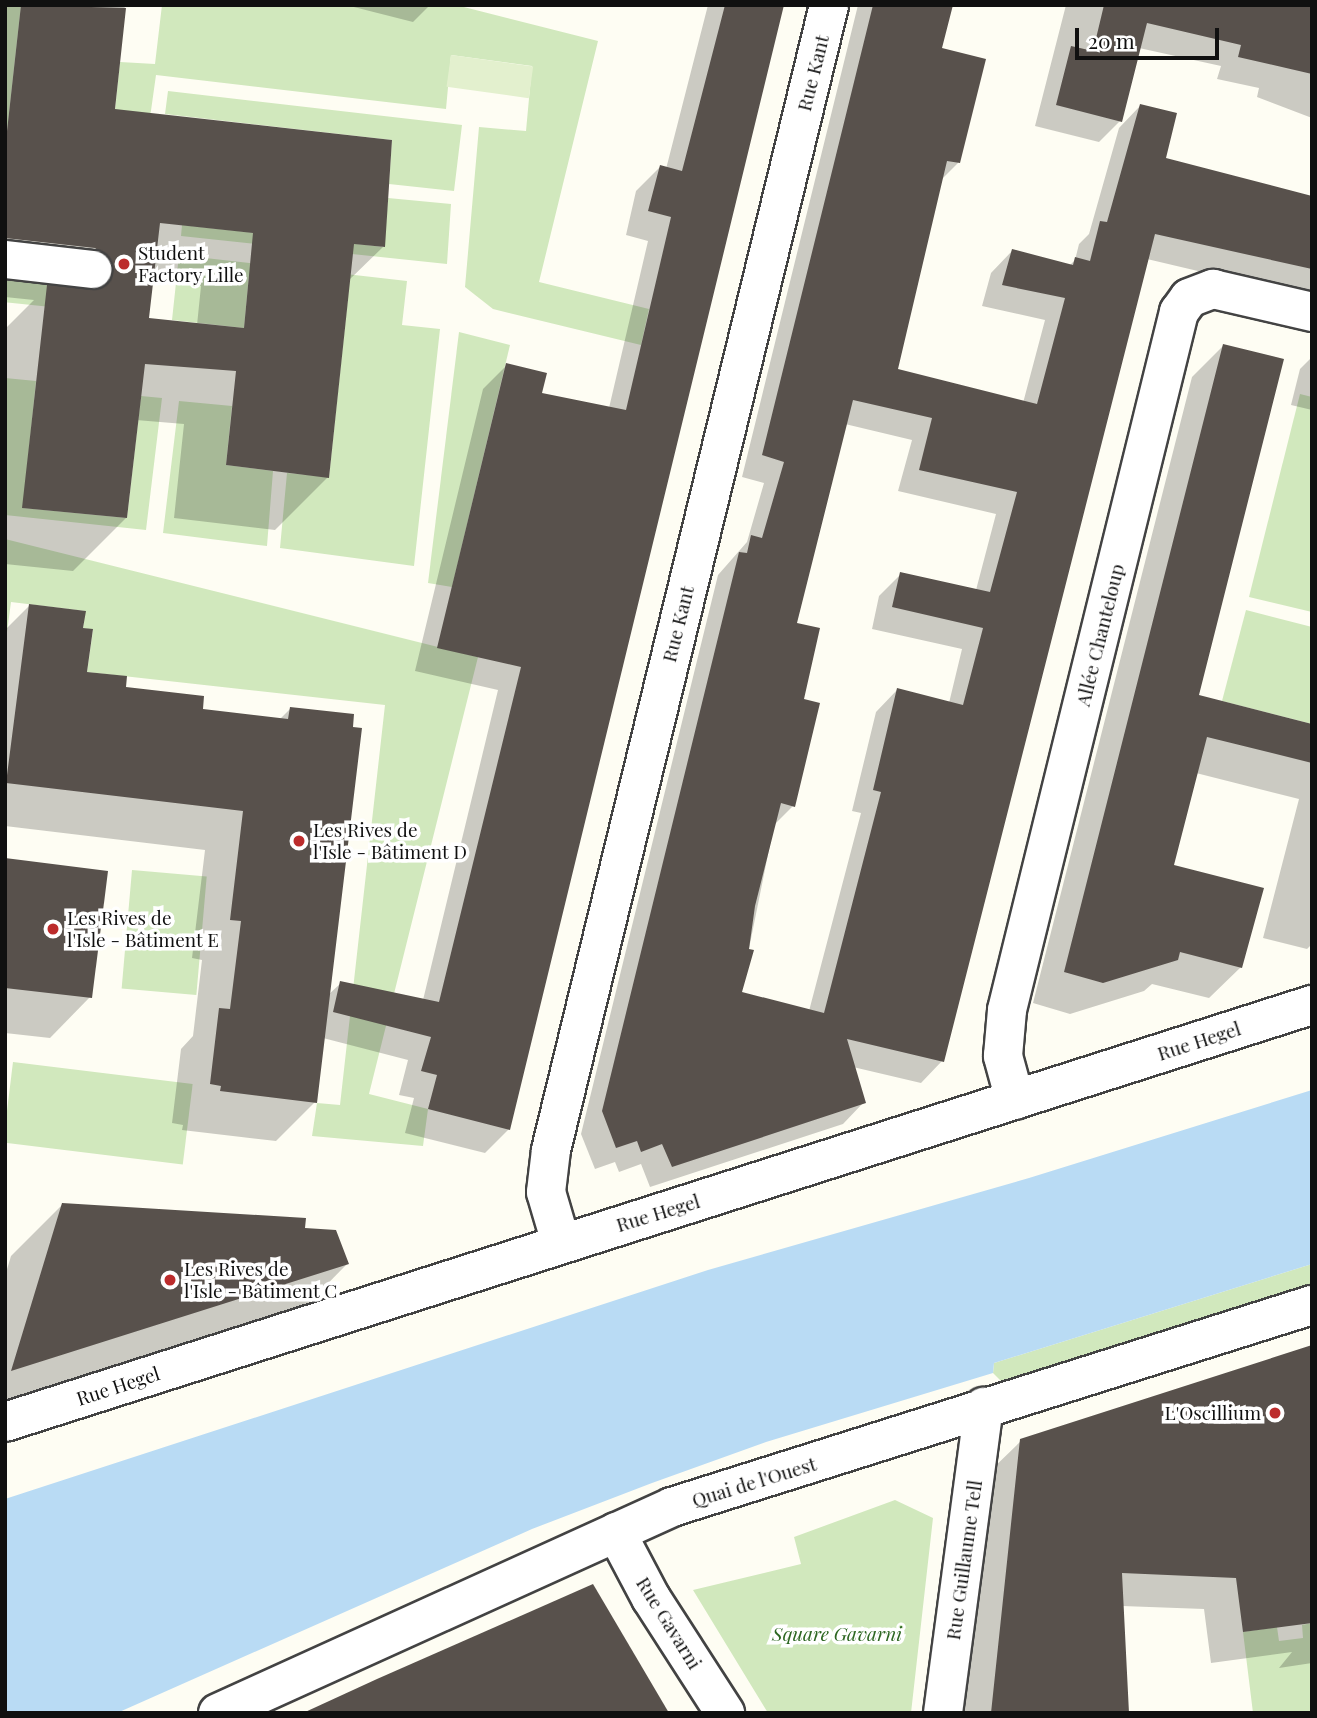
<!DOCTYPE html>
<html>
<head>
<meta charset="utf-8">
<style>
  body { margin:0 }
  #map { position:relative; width:1317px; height:1718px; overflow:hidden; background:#fefdf3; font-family:"Playfair Display",serif }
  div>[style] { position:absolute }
  .green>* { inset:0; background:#d1e8bd; transform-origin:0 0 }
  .pitch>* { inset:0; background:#e3f0ce; transform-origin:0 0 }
  .water>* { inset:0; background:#b9dbf4 }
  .shadow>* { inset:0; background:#0003 }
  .building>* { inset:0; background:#58514c }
  .roads { filter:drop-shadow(2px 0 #434343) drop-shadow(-2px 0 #434343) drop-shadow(0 2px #434343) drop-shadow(0 -2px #434343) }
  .pedestrian>* { height:37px; margin:-18.5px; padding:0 18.5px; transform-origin:18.5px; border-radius:18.5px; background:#fff }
  .minor>* { height:38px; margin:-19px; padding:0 19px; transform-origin:19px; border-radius:19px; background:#fff }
  .tertiary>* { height:38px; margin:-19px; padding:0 19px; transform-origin:19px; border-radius:19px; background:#fff }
  .dots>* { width:19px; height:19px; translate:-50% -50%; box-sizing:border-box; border:4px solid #fff; border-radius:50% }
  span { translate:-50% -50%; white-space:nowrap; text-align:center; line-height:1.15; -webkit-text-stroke:7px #fff; paint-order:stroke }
  .street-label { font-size:19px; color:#101010 }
  .poi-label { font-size:19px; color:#101010 }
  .left { translate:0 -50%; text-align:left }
  .right { translate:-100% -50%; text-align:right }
  .park-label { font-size:19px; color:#2c6621; font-style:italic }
  .frame { position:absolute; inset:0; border:7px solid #101010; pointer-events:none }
  .scale { position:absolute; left:1075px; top:28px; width:144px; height:32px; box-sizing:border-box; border:4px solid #101010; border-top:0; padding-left:9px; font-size:21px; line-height:24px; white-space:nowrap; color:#101010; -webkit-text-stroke:5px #fff; paint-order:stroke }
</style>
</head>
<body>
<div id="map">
  <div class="green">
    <i style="clip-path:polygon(5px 5px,21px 5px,5px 149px)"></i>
    <i style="clip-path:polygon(162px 5px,456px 5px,598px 41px,539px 282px,649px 309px,641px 345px,493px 309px,465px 287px,479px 127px,526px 131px,532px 66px,451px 55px,446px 109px,156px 75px,148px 132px,113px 129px,120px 62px,155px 64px)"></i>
    <i style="clip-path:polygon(168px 91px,462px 125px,454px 191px,389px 184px,392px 140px,165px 114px)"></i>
    <i style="clip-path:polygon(388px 198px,451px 204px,447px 264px,181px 236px,182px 225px,384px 247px)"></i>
    <i style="clip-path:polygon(179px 255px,407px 281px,402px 325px,440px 329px,414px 566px,280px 548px,287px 473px,329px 477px,349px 287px,249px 275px,244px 328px,172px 320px)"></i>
    <i style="left:5px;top:280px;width:85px;height:22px;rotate:6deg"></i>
    <i style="clip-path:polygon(459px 332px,510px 345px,452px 587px,428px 583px)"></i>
    <i style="clip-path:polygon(5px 378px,36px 381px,23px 508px,127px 518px,141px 396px,162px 398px,146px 530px,5px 515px)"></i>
    <i style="clip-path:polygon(1300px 394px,1312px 397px,1312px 612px,1249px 597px)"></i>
    <i style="clip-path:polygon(179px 401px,232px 406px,226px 465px,273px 471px,267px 546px,163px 533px)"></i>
    <i style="clip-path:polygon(5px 539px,478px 657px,369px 1094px,428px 1109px,423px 1146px,312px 1136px,317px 1103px,340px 1105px,385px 705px,87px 672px,93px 630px,83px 628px,85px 611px,11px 602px,5px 647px)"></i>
    <i style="clip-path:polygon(1246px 610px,1312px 627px,1312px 724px,1222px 701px)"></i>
    <i style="left:132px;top:870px;width:75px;height:119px;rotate:5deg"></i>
    <i style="left:13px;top:1062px;width:181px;height:81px;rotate:7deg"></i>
    <i style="clip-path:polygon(1312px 1264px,1312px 1292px,1002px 1382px,993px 1373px,994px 1363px)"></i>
    <i style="clip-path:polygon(895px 1500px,933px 1518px,911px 1713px,768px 1713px,693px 1590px,801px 1564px,794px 1537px)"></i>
    <i style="clip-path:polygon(1312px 1623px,1312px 1713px,1253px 1713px,1243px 1632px,1277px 1627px,1279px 1641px,1303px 1638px,1302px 1625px)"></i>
  </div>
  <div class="pitch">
    <i style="left:451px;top:55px;width:83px;height:32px;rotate:8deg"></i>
  </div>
  <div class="water">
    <i style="clip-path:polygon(1312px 1090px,1312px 1264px,994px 1363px,993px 1373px,766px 1442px,652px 1483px,532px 1529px,117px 1713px,5px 1713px,5px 1499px,708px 1270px,1029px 1178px)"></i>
  </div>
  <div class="shadow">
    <i style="clip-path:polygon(evenodd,5px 5px,125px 5px,113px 110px,383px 247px,348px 281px,328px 477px,275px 530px,174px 518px,184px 424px,136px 420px,126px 518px,73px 571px,5px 564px,5px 329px,34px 300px,5px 297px,5px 5px,152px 280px,201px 286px,197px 325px,148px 319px,152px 280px)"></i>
    <i style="clip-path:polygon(346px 5px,430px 5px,413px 22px)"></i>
    <i style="clip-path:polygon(708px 5px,782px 5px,509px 1129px,485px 1153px,405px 1133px,414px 1098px,399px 1095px,408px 1060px,323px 1038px,315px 1102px,276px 1141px,182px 1130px,183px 1125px,172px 1123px,181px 1049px,193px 1036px,202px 960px,192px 958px,205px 850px,5px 826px,5px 630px,29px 606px,81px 629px,85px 674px,124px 689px,201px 711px,279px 720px,290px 709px,328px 995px,341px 983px,423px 1000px,498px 690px,415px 671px,483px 389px,507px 365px,540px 394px,609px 408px,648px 241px,626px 235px,636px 191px,660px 167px,666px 169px)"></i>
    <i style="clip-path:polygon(evenodd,858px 5px,952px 5px,940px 49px,958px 163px,940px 181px,896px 370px,1023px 403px,1045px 320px,982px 306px,991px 273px,1012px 251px,1069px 266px,1075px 260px,1079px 244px,1089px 234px,1119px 128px,1140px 106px,1164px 159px,1312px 198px,1312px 298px,1147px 259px,942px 1061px,921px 1083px,853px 1067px,864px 1102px,843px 1124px,650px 1187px,641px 1164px,619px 1172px,615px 1162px,595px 1169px,581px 1134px,718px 575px,747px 542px,764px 483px,742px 477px,858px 5px,845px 424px,912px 440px,898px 491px,996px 514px,976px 590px,901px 574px,879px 596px,872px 629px,962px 649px,949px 703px,897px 690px,876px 712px,852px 811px,861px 813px,809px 1011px,740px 993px,774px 825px,793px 806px,802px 700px,795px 624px,845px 424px)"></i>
    <i style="clip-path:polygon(1066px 5px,1312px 5px,1312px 118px,1257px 97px,1259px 88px,1217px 79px,1221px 66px,1139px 48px,1120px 121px,1099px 142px,1035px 126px)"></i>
    <i style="clip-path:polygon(1223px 346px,1196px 696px,1312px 726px,1312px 944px,1307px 949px,1263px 938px,1299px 799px,1196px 773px,1172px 866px,1241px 967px,1209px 998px,1152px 984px,1144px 991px,1070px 1014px,1033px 1003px,1192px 377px)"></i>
    <i style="clip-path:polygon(1311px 358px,1312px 358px,1312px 410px,1291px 405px,1300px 369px)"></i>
    <i style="clip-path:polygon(5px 860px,90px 997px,50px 1038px,5px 1033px)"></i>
    <i style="clip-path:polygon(62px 1205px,304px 1229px,347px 1264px,297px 1315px,5px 1406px,5px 1276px,11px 1256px)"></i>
    <i style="clip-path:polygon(1312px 1348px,1312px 1663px,1279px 1668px,1292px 1652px,1211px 1663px,1204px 1609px,1122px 1606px,1128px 1713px,964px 1713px,988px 1473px,1021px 1441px)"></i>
  </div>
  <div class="building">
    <i style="clip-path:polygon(evenodd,21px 5px,126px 8px,115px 109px,392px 140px,385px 247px,354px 244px,329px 478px,226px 465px,236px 371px,145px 364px,127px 518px,22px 508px,47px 285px,100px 288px,113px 271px,111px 260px,95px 248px,5px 238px,5px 149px,21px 5px,160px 223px,253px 233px,244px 328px,149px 318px,160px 223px)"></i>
    <i style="clip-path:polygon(725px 5px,784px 5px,510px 1130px,428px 1109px,437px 1075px,421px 1071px,431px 1037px,333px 1012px,340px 981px,439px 1002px,521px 667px,437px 648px,506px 363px,547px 373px,542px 393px,626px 410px,671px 217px,648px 211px,660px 165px,682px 171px)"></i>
    <i style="clip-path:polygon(evenodd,873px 5px,953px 5px,942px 48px,986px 59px,960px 163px,947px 161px,898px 369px,1037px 404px,1065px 298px,1002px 285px,1012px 249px,1073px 265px,1075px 257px,1090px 261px,1100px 221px,1107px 222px,1140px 104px,1177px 113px,1166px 158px,1312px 196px,1312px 269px,1155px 234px,944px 1062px,847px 1039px,866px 1103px,672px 1167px,662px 1144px,641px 1152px,637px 1141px,616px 1148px,602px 1111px,739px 552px,747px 553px,751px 535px,762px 538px,784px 462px,762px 455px,873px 5px,853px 400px,932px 418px,919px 470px,1017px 492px,990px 592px,900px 572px,892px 607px,983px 628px,963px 705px,897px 688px,873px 790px,881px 792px,824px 1013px,742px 992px,754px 950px,749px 949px,755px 906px,781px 803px,795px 807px,820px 703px,804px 699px,820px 628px,797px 623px,853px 400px)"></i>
    <i style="clip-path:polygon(1104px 5px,1312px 5px,1312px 74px,1238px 57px,1241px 45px,1147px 23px,1122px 122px,1056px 105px,1071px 46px,1093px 51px)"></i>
    <i style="clip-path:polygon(1223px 344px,1284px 359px,1199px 695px,1312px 724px,1312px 763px,1207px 737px,1174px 865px,1264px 888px,1242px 968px,1180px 952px,1178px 960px,1103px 983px,1064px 972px)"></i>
    <i style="clip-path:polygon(29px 604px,86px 611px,83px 628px,93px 629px,87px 672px,127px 676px,126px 687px,204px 696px,203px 709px,288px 719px,290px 707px,354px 714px,353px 727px,362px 728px,317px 1103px,220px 1091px,221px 1086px,210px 1084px,219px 1008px,230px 1009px,241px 921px,230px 920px,243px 811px,6px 783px)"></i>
    <i style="clip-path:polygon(5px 858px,108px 871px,92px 998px,5px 988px)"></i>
    <i style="clip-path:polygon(62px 1203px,306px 1218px,305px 1228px,336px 1230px,349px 1264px,11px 1371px)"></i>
    <i style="clip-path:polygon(1312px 1345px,1312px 1623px,1243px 1632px,1236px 1578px,1122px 1573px,1129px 1713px,991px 1713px,1020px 1439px)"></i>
    <i style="clip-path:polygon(593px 1584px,669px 1713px,303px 1713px,377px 1679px)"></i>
  </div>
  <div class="roads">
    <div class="pedestrian">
      <i style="left:5px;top:259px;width:88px;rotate:6.6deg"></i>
    </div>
    <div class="minor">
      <i style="left:1015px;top:1100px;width:46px;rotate:-105.3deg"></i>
      <i style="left:1003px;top:1056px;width:46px;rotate:-85deg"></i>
      <i style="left:1007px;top:1010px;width:719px;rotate:-76.16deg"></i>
      <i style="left:1179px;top:312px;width:17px;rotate:-54deg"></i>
      <i style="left:1189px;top:298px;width:26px;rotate:-21deg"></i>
      <i style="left:1213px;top:289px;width:102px;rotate:13.1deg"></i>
      <i style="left:561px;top:1243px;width:53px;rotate:-106.4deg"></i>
      <i style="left:546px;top:1192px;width:42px;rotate:-83.2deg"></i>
      <i style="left:551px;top:1150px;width:1178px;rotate:-76.35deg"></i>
      <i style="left:616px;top:1532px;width:75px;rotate:62.1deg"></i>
      <i style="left:651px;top:1598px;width:137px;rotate:57.2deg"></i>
      <i style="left:218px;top:1713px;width:499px;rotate:-24.4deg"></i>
      <i style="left:672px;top:1507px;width:671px;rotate:-17.52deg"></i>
      <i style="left:943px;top:1713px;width:309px;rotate:-82.4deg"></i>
    </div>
    <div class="tertiary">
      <i style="left:5px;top:1422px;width:1372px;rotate:-17.7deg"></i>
    </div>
  </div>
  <div class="dots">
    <i style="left:124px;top:264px;background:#bc2c2c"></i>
    <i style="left:299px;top:841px;background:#bc2c2c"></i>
    <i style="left:53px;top:929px;background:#bc2c2c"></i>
    <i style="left:170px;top:1280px;background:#bc2c2c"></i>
    <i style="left:1275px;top:1413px;background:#bc2c2c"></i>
  </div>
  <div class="street-label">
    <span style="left:813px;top:73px;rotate:-76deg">Rue Kant</span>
    <span style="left:678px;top:624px;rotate:-76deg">Rue Kant</span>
    <span style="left:1100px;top:635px;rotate:-76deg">Allée Chanteloup</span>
    <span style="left:1199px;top:1041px;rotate:-18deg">Rue Hegel</span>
    <span style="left:658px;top:1213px;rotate:-17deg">Rue Hegel</span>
    <span style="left:118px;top:1386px;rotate:-18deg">Rue Hegel</span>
    <span style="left:754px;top:1482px;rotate:-17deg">Quai de l'Ouest</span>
    <span style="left:964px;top:1560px;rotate:-82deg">Rue Guillaume Tell</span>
    <span style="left:669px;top:1623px;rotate:58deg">Rue Gavarni</span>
  </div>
  <div class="poi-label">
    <span class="left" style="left:138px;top:264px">Student<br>Factory Lille</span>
    <span class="left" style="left:313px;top:841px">Les Rives de<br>l'Isle - Bâtiment D</span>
    <span class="left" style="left:67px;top:929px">Les Rives de<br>l'Isle - Bâtiment E</span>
    <span class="left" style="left:184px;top:1280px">Les Rives de<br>l'Isle - Bâtiment C</span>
    <span class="right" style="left:1261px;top:1413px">L'Oscillium</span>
  </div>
  <div class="park-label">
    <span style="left:837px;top:1634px">Square Gavarni</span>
  </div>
  <div class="frame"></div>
  <div class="scale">20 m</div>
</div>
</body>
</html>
